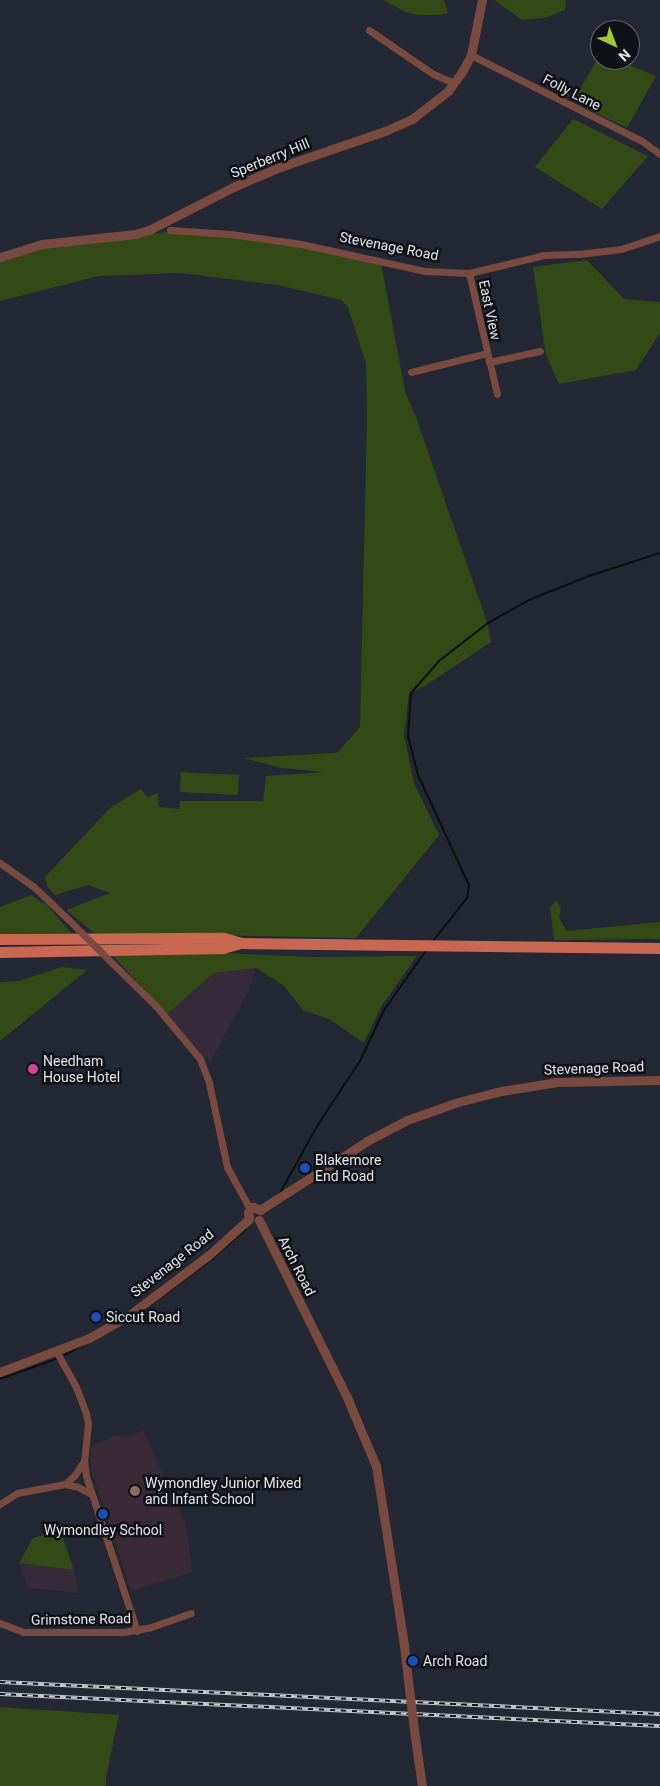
<!DOCTYPE html>
<html>
<head>
<meta charset="utf-8">
<style>
  body { margin:0 }
  #map { position:relative; width:660px; height:1786px; overflow:hidden; background:#242834; font-family:Roboto,sans-serif }
  div>[style] { position:absolute }
  .industrial>* { inset:0; background:#362b3a }
  .education>* { inset:0; background:#392a36 }
  .green>* { inset:0; background:#334a17; transform-origin:0 0 }
  .stream>* { height:2px; margin:-1px; padding:0 1px; transform-origin:1px; border-radius:1px; background:#061112 }
  .minor>* { height:7px; margin:-3.5px; padding:0 3.5px; transform-origin:3.5px; border-radius:3.5px; background:#794a40 }
  .tertiary>* { height:9px; margin:-4.5px; padding:0 4.5px; transform-origin:4.5px; border-radius:4.5px; background:#794a40 }
  .primary>* { height:11px; margin:-5.5px; padding:0 5.5px; transform-origin:5.5px; border-radius:5.5px; background:#c86853 }
  .rail>* { height:4px; margin-top:-2px; transform-origin:0; background:repeating-linear-gradient(90deg,#0f1116 0 5.5px,#c7c9d2 0 11px); box-sizing:border-box; border-block:1px solid #c7c9d2 }
  .minor-bridge>* { height:7px; margin:-3.5px; padding:0 3.5px; transform-origin:3.5px; border-radius:3.5px; background:#794a40 }
  .tertiary-bridge>* { height:9px; margin:-4.5px; padding:0 4.5px; transform-origin:4.5px; border-radius:4.5px; background:#794a40 }
  .dots>* { width:14px; height:14px; translate:-50% -50%; box-sizing:border-box; border:2px solid #0f1116; border-radius:50% }
  span { translate:-50% -50%; white-space:nowrap; text-align:center; line-height:1.15; -webkit-text-stroke:5px #0f1116; paint-order:stroke }
  .street-label { font-size:14px; color:#e4e6ee }
  .poi-label { font-size:14px; color:#e4e6ee }
  .left { translate:0 -50%; text-align:left }
  .north { position:absolute; left:590px; top:20px; width:50px; height:50px; box-sizing:border-box; background:#0f1116; border:1px solid #64666c; border-radius:50%; rotate:137deg; font-size:14px; font-weight:700; line-height:20px; text-align:center; color:#e4e6ee }
  .north::after { content:''; display:block; margin:auto; width:18px; height:22px; background:#9ccb32; clip-path:polygon(50% 0,100% 100%,50% 72%,0 100%) }
</style>
</head>
<body>
<div id="map">
  <div class="industrial">
    <i style="clip-path:polygon(256px 968px,247px 993px,211px 1061px,206px 1058px,202px 1059px,166px 1015px,214px 973px)"></i>
    <i style="clip-path:polygon(19px 1563px,74px 1570px,80px 1593px,28px 1588px)"></i>
  </div>
  <div class="education">
    <i style="clip-path:polygon(143px 1430px,185px 1523px,193px 1572px,131px 1591px,91px 1469px,91px 1446px,114px 1436px,127px 1437px)"></i>
  </div>
  <div class="green">
    <i style="clip-path:polygon(383px 0,444px 0,448px 13px,439px 15px,418px 15px,405px 12px)"></i>
    <i style="clip-path:polygon(494px 0,566px 0,565px 10px,544px 18px,522px 20px)"></i>
    <i style="clip-path:polygon(600px 54px,600px 60px,616px 60px,656px 76px,627px 128px,573px 102px)"></i>
    <i style="clip-path:polygon(573px 119px,648px 156px,602px 209px,535px 167px)"></i>
    <i style="clip-path:polygon(167px 232px,230px 236px,295px 246px,381px 263px,405px 391px,417px 420px,488px 625px,491px 642px,426px 685px,409px 694px,404px 735px,414px 783px,439px 835px,356px 938px,94px 933px,66px 910px,110px 893px,88px 885px,55px 895px,47px 886px,45px 877px,110px 808px,141px 789px,147px 797px,158px 793px,159px 807px,179px 809px,180px 801px,263px 801px,266px 776px,325px 772px,282px 768px,244px 758px,337px 753px,360px 727px,367px 416px,366px 364px,348px 307px,341px 300px,278px 285px,181px 273px,99px 276px,0 301px,0 261px,44px 247px)"></i>
    <i style="clip-path:polygon(587px 260px,624px 299px,660px 302px,660px 333px,636px 370px,559px 384px,546px 355px,533px 267px)"></i>
    <i style="left:181px;top:772px;width:58px;height:20px;rotate:3deg"></i>
    <i style="clip-path:polygon(31px 895px,48px 906px,71px 933px,0 934px,0 907px)"></i>
    <i style="clip-path:polygon(556px 901px,561px 908px,559px 918px,567px 931px,660px 922px,660px 939px,554px 940px,550px 907px)"></i>
    <i style="clip-path:polygon(220px 953px,314px 957px,417px 956px,381px 1007px,364px 1043px,329px 1019px,303px 1010px,283px 985px,256px 968px,214px 973px,167px 1014px,112px 955px)"></i>
    <i style="clip-path:polygon(62px 967px,87px 970px,0 1041px,0 982px,19px 981px)"></i>
    <i style="clip-path:polygon(60px 1530px,74px 1570px,19px 1563px,33px 1538px)"></i>
    <i style="clip-path:polygon(0 1707px,119px 1715px,106px 1777px,106px 1786px,0 1786px)"></i>
  </div>
  <div class="stream">
    <i style="left:433px;top:941px;width:55px;rotate:-51.7deg"></i>
    <i style="left:467px;top:898px;width:13px;rotate:-81deg"></i>
    <i style="left:469px;top:885px;width:121px;rotate:-114.9deg"></i>
    <i style="left:418px;top:775px;width:40px;rotate:-104.4deg"></i>
    <i style="left:408px;top:736px;width:43px;rotate:-86deg"></i>
    <i style="left:411px;top:693px;width:43px;rotate:-48.8deg"></i>
    <i style="left:439px;top:661px;width:62px;rotate:-37.8deg"></i>
    <i style="left:488px;top:623px;width:47px;rotate:-29.3deg"></i>
    <i style="left:529px;top:600px;width:65px;rotate:-21.8deg"></i>
    <i style="left:589px;top:576px;width:75px;rotate:-17.9deg"></i>
    <i style="left:280px;top:1193px;width:80px;rotate:-60.9deg"></i>
    <i style="left:319px;top:1123px;width:74px;rotate:-56.5deg"></i>
    <i style="left:360px;top:1061px;width:56px;rotate:-64.8deg"></i>
    <i style="left:384px;top:1010px;width:75px;rotate:-54.8deg"></i>
    <i style="left:141px;top:1312px;width:89px;rotate:-36.7deg"></i>
    <i style="left:212px;top:1259px;width:45px;rotate:-41.4deg"></i>
    <i style="left:65px;top:1355px;width:25px;rotate:-29deg"></i>
    <i style="left:0;top:1379px;width:59px;rotate:-19.7deg"></i>
  </div>
  <div class="minor">
    <i style="left:369px;top:30px;width:78px;rotate:34.5deg"></i>
    <i style="left:433px;top:74px;width:23px;rotate:23deg"></i>
    <i style="left:471px;top:55px;width:191px;rotate:26.7deg"></i>
    <i style="left:642px;top:141px;width:22px;rotate:36deg"></i>
    <i style="left:170px;top:230px;width:60px;rotate:3.8deg"></i>
    <i style="left:230px;top:234px;width:72px;rotate:8deg"></i>
    <i style="left:301px;top:244px;width:127px;rotate:12.3deg"></i>
    <i style="left:425px;top:271px;width:44px;rotate:2.6deg"></i>
    <i style="left:469px;top:273px;width:77px;rotate:-13.5deg"></i>
    <i style="left:544px;top:255px;width:35px;rotate:-2deg"></i>
    <i style="left:579px;top:254px;width:42px;rotate:-6.8deg"></i>
    <i style="left:621px;top:249px;width:41px;rotate:-18.4deg"></i>
    <i style="left:469px;top:273px;width:124px;rotate:77deg"></i>
    <i style="left:489px;top:362px;width:52px;rotate:-12.2deg"></i>
    <i style="left:411px;top:372px;width:78px;rotate:-14deg"></i>
    <i style="left:0;top:863px;width:42px;rotate:35.2deg"></i>
    <i style="left:34px;top:887px;width:52px;rotate:43.5deg"></i>
    <i style="left:109px;top:960px;width:66px;rotate:44.4deg"></i>
    <i style="left:156px;top:1006px;width:69px;rotate:50.3deg"></i>
    <i style="left:200px;top:1059px;width:26px;rotate:69deg"></i>
    <i style="left:209px;top:1083px;width:86px;rotate:77.9deg"></i>
    <i style="left:227px;top:1167px;width:48px;rotate:61.3deg"></i>
    <i style="left:56px;top:1351px;width:41px;rotate:60.9deg"></i>
    <i style="left:76px;top:1387px;width:28px;rotate:69deg"></i>
    <i style="left:86px;top:1413px;width:11px;rotate:80deg"></i>
    <i style="left:88px;top:1424px;width:37px;rotate:96deg"></i>
    <i style="left:84px;top:1461px;width:15px;rotate:82deg"></i>
    <i style="left:86px;top:1476px;width:163px;rotate:71.8deg"></i>
    <i style="left:65px;top:1484px;width:12px;rotate:-42deg"></i>
    <i style="left:74px;top:1476px;width:18px;rotate:-56deg"></i>
    <i style="left:0;top:1504px;width:20px;rotate:-33deg"></i>
    <i style="left:17px;top:1493px;width:49px;rotate:-10.6deg"></i>
    <i style="left:65px;top:1484px;width:13px;rotate:13deg"></i>
    <i style="left:78px;top:1487px;width:15px;rotate:28deg"></i>
    <i style="left:0;top:1623px;width:25px;rotate:21deg"></i>
    <i style="left:23px;top:1632px;width:101px"></i>
    <i style="left:124px;top:1632px;width:27px;rotate:-10deg"></i>
    <i style="left:151px;top:1627px;width:42px;rotate:-19.3deg"></i>
  </div>
  <div class="tertiary">
    <i style="left:0;top:257px;width:44px;rotate:-17.2deg"></i>
    <i style="left:42px;top:244px;width:94px;rotate:-6.1deg"></i>
    <i style="left:135px;top:234px;width:15px;rotate:-16deg"></i>
    <i style="left:149px;top:230px;width:94px;rotate:-27.1deg"></i>
    <i style="left:233px;top:187px;width:51px;rotate:-23.1deg"></i>
    <i style="left:280px;top:167px;width:111px;rotate:-18.9deg"></i>
    <i style="left:385px;top:131px;width:30px;rotate:-24deg"></i>
    <i style="left:412px;top:119px;width:46px;rotate:-37.9deg"></i>
    <i style="left:448px;top:91px;width:24px;rotate:-54deg"></i>
    <i style="left:462px;top:72px;width:19px;rotate:-62deg"></i>
    <i style="left:471px;top:55px;width:56px;rotate:-78.7deg"></i>
    <i style="left:260px;top:1210px;width:127px;rotate:-32.8deg"></i>
    <i style="left:367px;top:1141px;width:45px;rotate:-27.7deg"></i>
    <i style="left:407px;top:1120px;width:54px;rotate:-19.4deg"></i>
    <i style="left:458px;top:1102px;width:44px;rotate:-14.3deg"></i>
    <i style="left:501px;top:1091px;width:57px;rotate:-9.1deg"></i>
    <i style="left:557px;top:1082px;width:103px;rotate:-1.1deg"></i>
    <i style="left:249px;top:1219px;width:7px;rotate:-98deg"></i>
    <i style="left:248px;top:1212px;width:4px;rotate:-56deg"></i>
    <i style="left:250px;top:1209px;width:4px;rotate:-34deg"></i>
    <i style="left:253px;top:1207px;width:8px;rotate:23deg"></i>
    <i style="left:259px;top:1220px;width:195px;rotate:63.6deg"></i>
    <i style="left:346px;top:1395px;width:77px;rotate:67.1deg"></i>
    <i style="left:376px;top:1466px;width:181px;rotate:81.1deg"></i>
    <i style="left:404px;top:1645px;width:44px;rotate:83.5deg"></i>
    <i style="left:0;top:1372px;width:95px;rotate:-20.9deg"></i>
    <i style="left:89px;top:1338px;width:45px;rotate:-29.4deg"></i>
    <i style="left:128px;top:1316px;width:101px;rotate:-37deg"></i>
    <i style="left:209px;top:1255px;width:54px;rotate:-42deg"></i>
    <i style="left:414px;top:1730px;width:57px;rotate:81.9deg"></i>
  </div>
  <div class="primary">
    <i style="left:0;top:939px;width:224px;rotate:-0.3deg"></i>
    <i style="left:224px;top:938px;width:18px;rotate:16deg"></i>
    <i style="left:241px;top:943px;width:419px;rotate:0.7deg"></i>
    <i style="left:0;top:952px;width:223px;rotate:-1deg"></i>
    <i style="left:223px;top:948px;width:19px;rotate:-16deg"></i>
  </div>
  <div class="rail">
    <i style="left:0;top:1682px;width:661px;rotate:2.78deg"></i>
    <i style="left:0;top:1694px;width:661px;rotate:2.78deg"></i>
  </div>
  <div class="minor-bridge">
    <i style="left:72px;top:923px;width:52px;rotate:45deg"></i>
  </div>
  <div class="tertiary-bridge">
    <i style="left:409px;top:1689px;width:41px;rotate:83deg"></i>
  </div>
  <div class="dots">
    <i style="left:33px;top:1069px;background:#d1479c"></i>
    <i style="left:305px;top:1168px;background:#1a4fb4"></i>
    <i style="left:96px;top:1317px;background:#1a4fb4"></i>
    <i style="left:135px;top:1491px;background:#8d6e63"></i>
    <i style="left:103px;top:1514px;background:#1a4fb4"></i>
    <i style="left:413px;top:1661px;background:#1a4fb4"></i>
  </div>
  <div class="street-label">
    <span style="left:572px;top:92px;rotate:27deg">Folly Lane</span>
    <span style="left:270px;top:158px;rotate:-22deg">Sperberry Hill</span>
    <span style="left:389px;top:246px;rotate:11deg">Stevenage Road</span>
    <span style="left:490px;top:310px;rotate:78deg">East View</span>
    <span style="left:594px;top:1068px;rotate:-2deg">Stevenage Road</span>
    <span style="left:172px;top:1263px;rotate:-38deg">Stevenage Road</span>
    <span style="left:297px;top:1266px;rotate:63deg">Arch Road</span>
    <span style="left:81px;top:1619px;rotate:-1deg">Grimstone Road</span>
  </div>
  <div class="poi-label">
    <span class="left" style="left:43px;top:1069px">Needham<br>House Hotel</span>
    <span class="left" style="left:315px;top:1168px">Blakemore<br>End Road</span>
    <span class="left" style="left:106px;top:1317px">Siccut Road</span>
    <span class="left" style="left:145px;top:1491px">Wymondley Junior Mixed<br>and Infant School</span>
    <span style="left:103px;top:1530px">Wymondley School</span>
    <span class="left" style="left:423px;top:1661px">Arch Road</span>
  </div>
  <div class="north">N</div>
</div>
</body>
</html>
